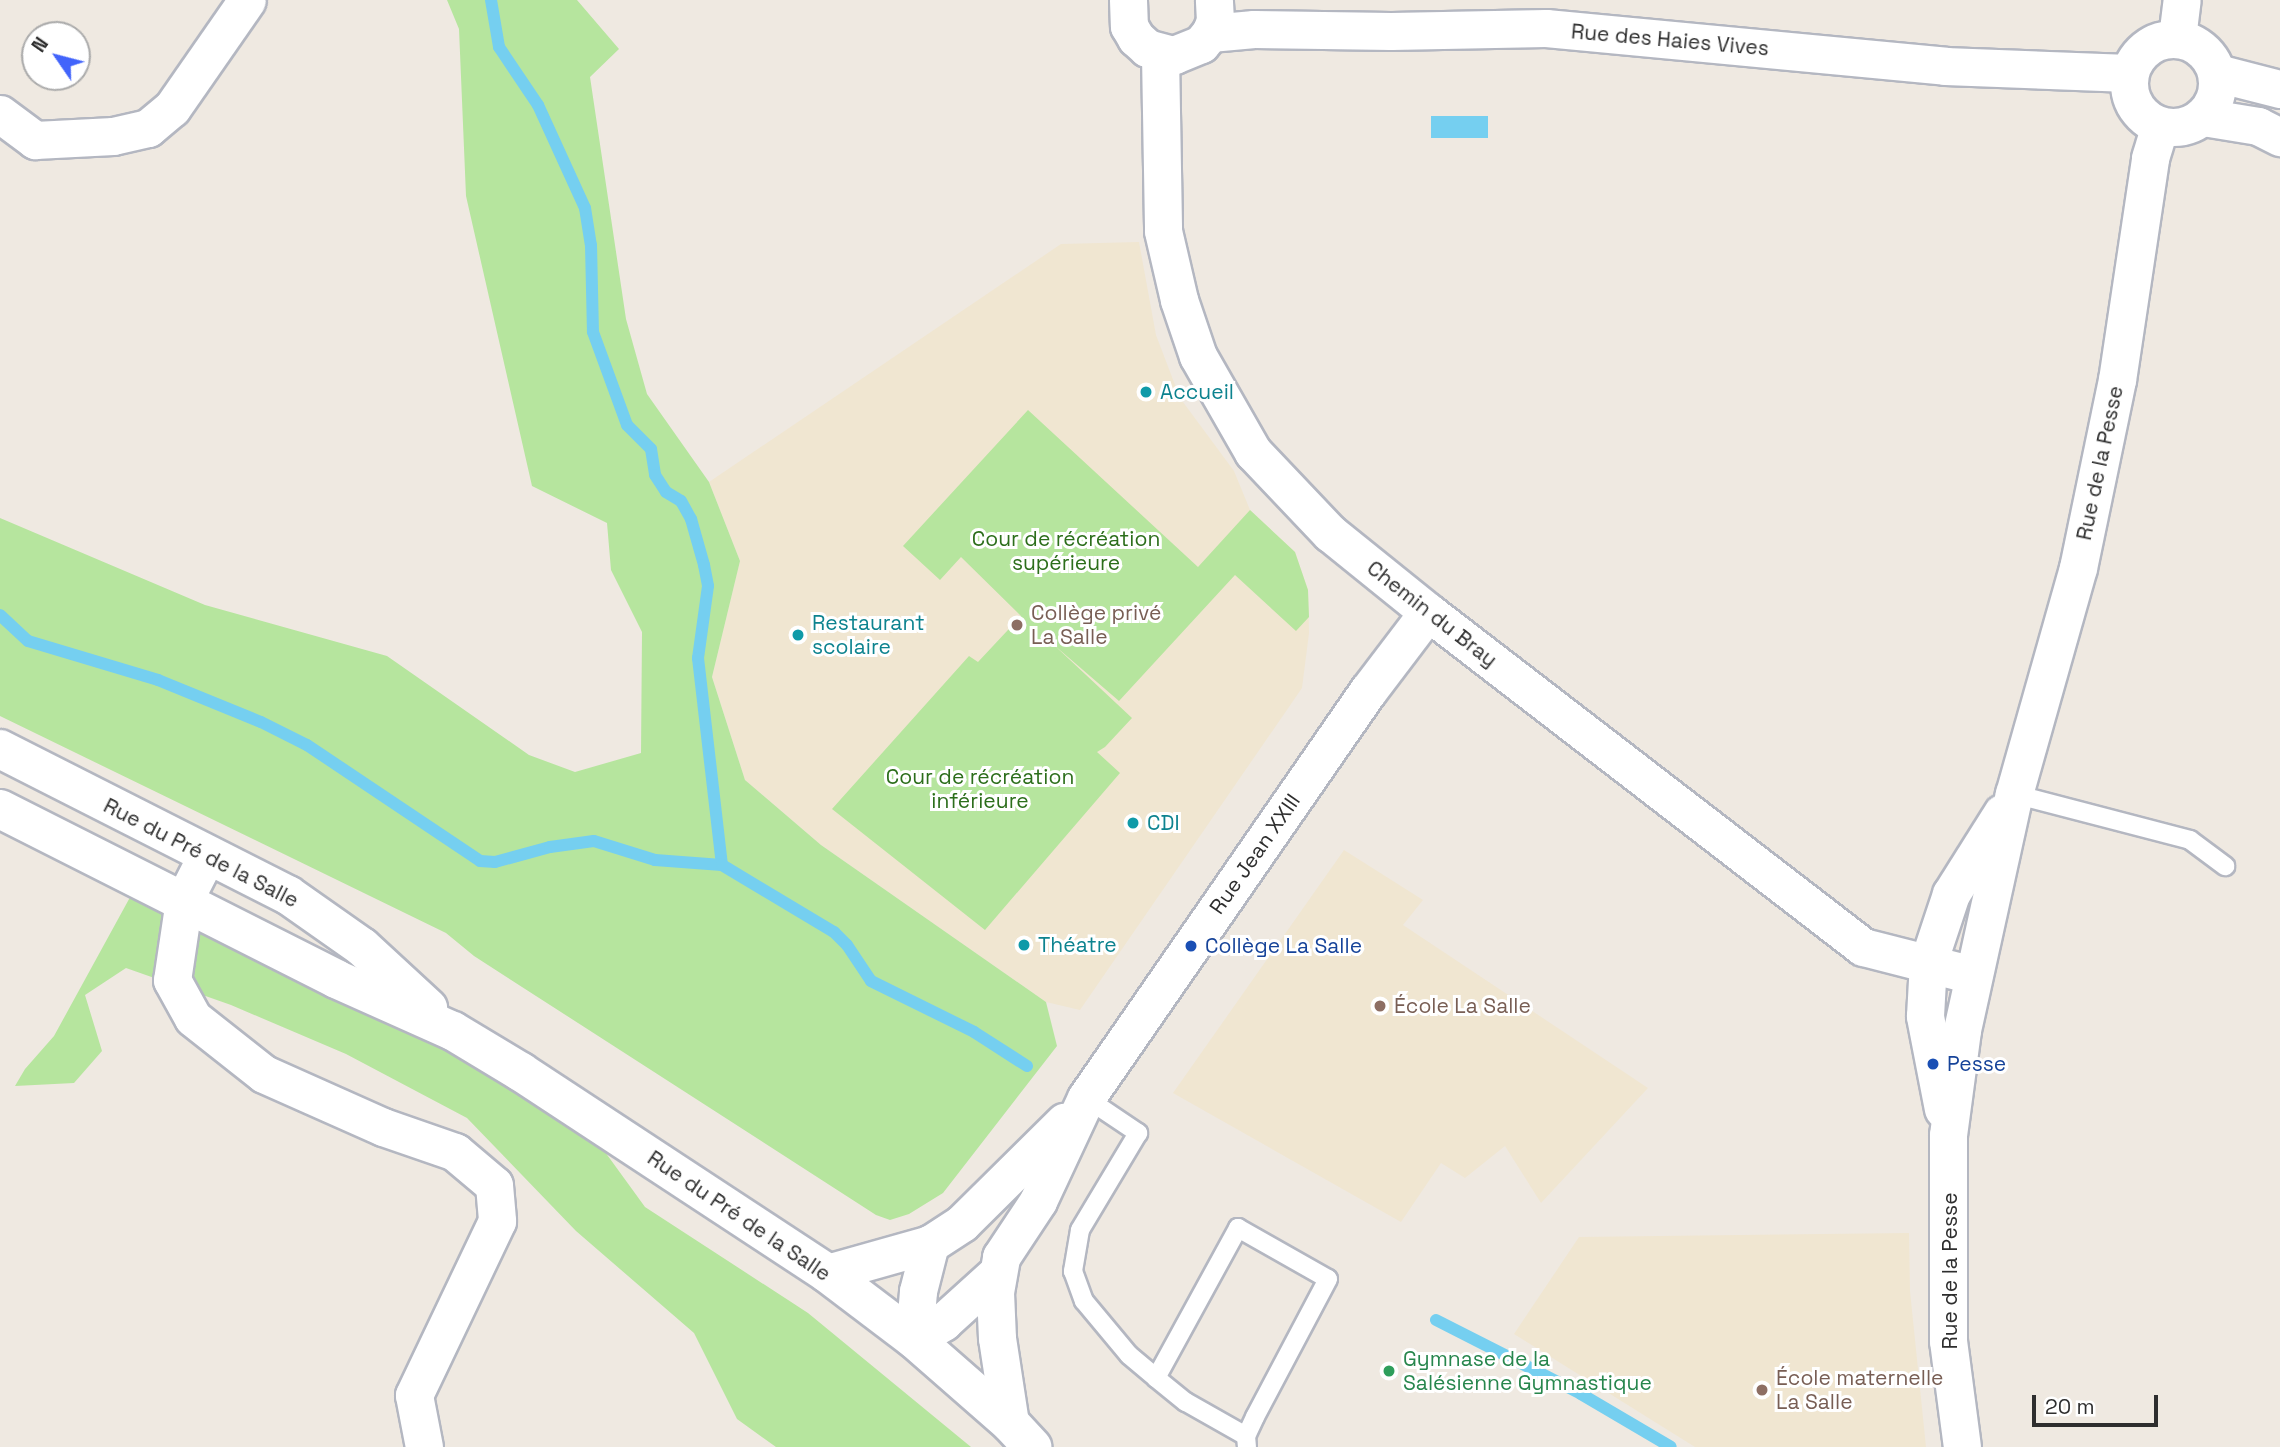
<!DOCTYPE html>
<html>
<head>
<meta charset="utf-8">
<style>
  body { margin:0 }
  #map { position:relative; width:2280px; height:1447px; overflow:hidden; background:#efe9e1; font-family:"Space Grotesk",sans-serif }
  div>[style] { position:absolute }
  .education>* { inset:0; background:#f0e6d1 }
  .green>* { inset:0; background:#b6e59e }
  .water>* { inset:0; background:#75cff0; transform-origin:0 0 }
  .stream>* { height:12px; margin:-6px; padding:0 6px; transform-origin:6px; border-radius:6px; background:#75cff0 }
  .roads { filter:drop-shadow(2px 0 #b4b7c1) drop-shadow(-2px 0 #b4b7c1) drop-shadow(0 2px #b4b7c1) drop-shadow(0 -2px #b4b7c1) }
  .lane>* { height:18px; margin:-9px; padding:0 9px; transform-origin:9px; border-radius:9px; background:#fff }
  .street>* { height:37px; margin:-18.5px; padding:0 18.5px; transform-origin:18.5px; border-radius:18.5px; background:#fff }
  .street>.ring { margin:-18.5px; padding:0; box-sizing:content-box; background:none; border:37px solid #fff; border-radius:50% }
  .secondary>* { height:38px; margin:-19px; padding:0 19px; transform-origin:19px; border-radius:19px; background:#fff }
  .dots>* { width:19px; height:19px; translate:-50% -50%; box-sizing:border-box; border:4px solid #fff; border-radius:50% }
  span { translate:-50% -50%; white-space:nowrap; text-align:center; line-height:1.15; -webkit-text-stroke:6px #fff; paint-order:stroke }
  .street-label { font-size:21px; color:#2e2e2e }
  .culture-label { font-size:21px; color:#0d838f }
  .left { translate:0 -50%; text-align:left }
  .park-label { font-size:21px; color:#2c6e1b }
  .education-label { font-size:21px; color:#785e54 }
  .transit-label { font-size:21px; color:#164399 }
  .leisure-label { font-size:21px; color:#27864d }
  .north { position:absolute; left:21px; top:21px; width:70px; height:70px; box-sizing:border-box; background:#fff; border:2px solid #ababab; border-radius:50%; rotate:305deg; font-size:19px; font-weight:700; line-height:28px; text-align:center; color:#2e2e2e }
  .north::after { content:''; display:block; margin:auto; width:24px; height:32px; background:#4264fb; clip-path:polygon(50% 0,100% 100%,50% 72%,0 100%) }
  .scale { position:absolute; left:2032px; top:1395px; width:126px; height:32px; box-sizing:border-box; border:4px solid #2e2e2e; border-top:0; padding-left:9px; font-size:21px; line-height:24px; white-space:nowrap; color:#2e2e2e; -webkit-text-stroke:5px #fff; paint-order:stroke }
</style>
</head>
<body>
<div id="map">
  <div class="education">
    <i style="clip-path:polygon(1139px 242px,1156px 335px,1180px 398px,1234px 471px,1250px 510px,1295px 552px,1308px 590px,1309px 633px,1302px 688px,1080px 1010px,1046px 1002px,821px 845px,745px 780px,712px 677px,740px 561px,709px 482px,1061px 244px)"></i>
    <i style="clip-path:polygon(1344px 850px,1423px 900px,1403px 925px,1648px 1088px,1541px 1203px,1505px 1146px,1465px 1178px,1441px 1163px,1401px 1222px,1173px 1093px)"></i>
    <i style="clip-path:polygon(1909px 1233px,1910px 1291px,1926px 1447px,1695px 1447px,1514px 1334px,1579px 1237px)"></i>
  </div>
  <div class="green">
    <i style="clip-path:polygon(447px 0,577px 0,619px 49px,590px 77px,626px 319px,647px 394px,709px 482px,740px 561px,712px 677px,745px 780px,821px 845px,1046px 1002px,1057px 1046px,943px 1193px,909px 1214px,890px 1220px,876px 1215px,474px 956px,446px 933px,0 716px,0 518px,205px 605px,387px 656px,529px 755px,575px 772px,641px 753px,642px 632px,611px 570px,607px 523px,532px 486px,466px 196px,459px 29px)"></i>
    <i style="clip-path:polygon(1028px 410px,1198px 567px,1250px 510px,1295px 552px,1308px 590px,1309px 617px,1296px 631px,1235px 575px,1119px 701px,1054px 645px,1132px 718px,1105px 747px,1097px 752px,1120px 773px,985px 930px,832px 809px,969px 656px,978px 662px,1021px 616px,961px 557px,940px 580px,903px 546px)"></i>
    <i style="clip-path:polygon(134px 890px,420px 1014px,592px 1134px,645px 1207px,808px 1313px,971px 1447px,776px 1447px,737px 1419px,694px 1333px,576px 1231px,467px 1118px,346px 1054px,231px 1005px,126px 968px,85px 995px,102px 1051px,74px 1083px,15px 1086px,25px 1069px,54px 1036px)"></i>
  </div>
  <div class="water">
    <i style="left:1431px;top:116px;width:57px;height:22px"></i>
  </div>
  <div class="stream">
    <i style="left:491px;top:0;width:48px;rotate:80.3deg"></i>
    <i style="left:499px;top:47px;width:70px;rotate:56.1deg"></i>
    <i style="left:538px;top:105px;width:113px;rotate:65.5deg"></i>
    <i style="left:585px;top:208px;width:37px;rotate:81deg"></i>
    <i style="left:591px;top:245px;width:87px;rotate:88.7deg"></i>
    <i style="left:593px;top:332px;width:99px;rotate:69.9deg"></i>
    <i style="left:627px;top:425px;width:34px;rotate:45deg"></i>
    <i style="left:651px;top:449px;width:26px;rotate:81deg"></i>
    <i style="left:655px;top:475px;width:20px;rotate:57deg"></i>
    <i style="left:666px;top:492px;width:17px;rotate:31deg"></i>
    <i style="left:681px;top:501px;width:21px;rotate:61deg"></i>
    <i style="left:691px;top:519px;width:48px;rotate:74.2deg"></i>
    <i style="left:704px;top:565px;width:21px;rotate:79deg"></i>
    <i style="left:708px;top:586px;width:73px;rotate:97.9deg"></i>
    <i style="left:698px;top:658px;width:208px;rotate:83.4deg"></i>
    <i style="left:0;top:615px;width:38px;rotate:43deg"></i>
    <i style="left:28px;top:641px;width:136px;rotate:16.7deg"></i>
    <i style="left:158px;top:680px;width:111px;rotate:22.2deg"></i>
    <i style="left:261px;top:722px;width:51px;rotate:26.6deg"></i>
    <i style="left:307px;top:745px;width:208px;rotate:33.8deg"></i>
    <i style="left:480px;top:861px;width:15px;rotate:4deg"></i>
    <i style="left:495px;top:862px;width:57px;rotate:-15.3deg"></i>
    <i style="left:550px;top:847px;width:44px;rotate:-7.8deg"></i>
    <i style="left:594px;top:841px;width:64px;rotate:17.3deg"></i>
    <i style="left:655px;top:860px;width:67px;rotate:4.3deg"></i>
    <i style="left:722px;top:865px;width:131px;rotate:30.9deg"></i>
    <i style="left:834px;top:932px;width:18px;rotate:45deg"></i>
    <i style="left:847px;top:945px;width:43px;rotate:56.3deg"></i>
    <i style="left:871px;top:981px;width:115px;rotate:26.3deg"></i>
    <i style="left:974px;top:1032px;width:63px;rotate:32.7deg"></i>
    <i style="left:1436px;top:1320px;width:163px;rotate:27deg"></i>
    <i style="left:1581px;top:1394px;width:104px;rotate:30.5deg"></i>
  </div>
  <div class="roads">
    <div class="lane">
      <i style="left:2014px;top:794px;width:182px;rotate:14.6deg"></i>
      <i style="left:2190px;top:840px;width:44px;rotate:36.6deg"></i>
      <i style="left:1086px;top:1098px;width:63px;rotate:33.9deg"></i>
      <i style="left:1138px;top:1133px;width:113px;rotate:120.9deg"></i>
      <i style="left:1080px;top:1230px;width:42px;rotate:99.7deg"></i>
      <i style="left:1073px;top:1271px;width:32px;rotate:70deg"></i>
      <i style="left:1084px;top:1301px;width:70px;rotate:50.2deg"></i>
      <i style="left:1129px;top:1355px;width:35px;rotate:40deg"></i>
      <i style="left:1156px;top:1378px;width:38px;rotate:39deg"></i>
      <i style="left:1186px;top:1402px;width:69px;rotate:29.5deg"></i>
      <i style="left:1156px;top:1378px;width:171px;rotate:-61.3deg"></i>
      <i style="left:1238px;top:1228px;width:103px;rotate:29.5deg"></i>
      <i style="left:1328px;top:1279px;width:156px;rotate:117.9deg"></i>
      <i style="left:1255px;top:1417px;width:21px;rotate:115deg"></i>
      <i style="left:1246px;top:1436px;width:11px;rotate:85deg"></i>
    </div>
    <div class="street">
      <i style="left:1128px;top:0;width:26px;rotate:88deg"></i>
      <i style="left:1129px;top:26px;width:14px;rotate:60deg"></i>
      <i style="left:1136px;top:38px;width:15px;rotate:42deg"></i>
      <i style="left:1147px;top:48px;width:28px;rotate:15deg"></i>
      <i style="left:1174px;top:55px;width:29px;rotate:-22deg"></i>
      <i style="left:1201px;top:44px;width:14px;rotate:-51deg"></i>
      <i style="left:1210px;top:33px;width:13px;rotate:-67deg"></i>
      <i style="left:1215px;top:21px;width:21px;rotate:-93deg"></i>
      <i style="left:1210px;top:33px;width:44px;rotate:-5.2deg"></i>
      <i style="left:1254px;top:29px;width:137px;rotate:0.8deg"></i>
      <i style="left:1391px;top:31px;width:155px;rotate:-1.1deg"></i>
      <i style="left:1546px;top:28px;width:401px;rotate:5.4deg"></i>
      <i style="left:1945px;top:66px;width:184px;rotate:2.2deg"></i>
      <i style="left:2177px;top:38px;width:38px;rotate:-83deg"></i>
      <i class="ring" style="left:2129px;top:39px;width:51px;height:51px"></i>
      <i style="left:1160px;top:54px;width:177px;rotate:89deg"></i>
      <i style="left:1163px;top:231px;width:71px;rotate:76.9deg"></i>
      <i style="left:1179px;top:300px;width:59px;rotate:71.3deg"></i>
      <i style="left:1198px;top:356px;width:111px;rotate:60.2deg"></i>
      <i style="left:1253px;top:452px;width:112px;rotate:46.5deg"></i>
      <i style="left:1330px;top:533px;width:126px;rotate:38.9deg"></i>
      <i style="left:1428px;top:612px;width:549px;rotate:37.6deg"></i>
      <i style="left:1863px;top:947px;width:114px;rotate:14.3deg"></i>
      <i style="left:2217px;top:73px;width:65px;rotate:14.3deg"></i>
      <i style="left:0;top:114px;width:44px;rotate:36.6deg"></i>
      <i style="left:35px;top:140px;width:78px;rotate:-2.9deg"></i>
      <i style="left:113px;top:136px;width:36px;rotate:-13deg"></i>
      <i style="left:148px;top:128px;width:31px;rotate:-40deg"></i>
      <i style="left:172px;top:108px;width:131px;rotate:-55.2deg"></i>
      <i style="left:2203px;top:117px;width:56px;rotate:9.3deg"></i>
      <i style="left:2258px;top:126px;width:25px;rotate:27deg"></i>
      <i style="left:207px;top:855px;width:51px;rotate:117.1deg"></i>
      <i style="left:184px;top:900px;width:81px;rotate:98.5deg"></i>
      <i style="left:172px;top:980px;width:43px;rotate:61.1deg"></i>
      <i style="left:193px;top:1018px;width:90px;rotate:38.3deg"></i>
      <i style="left:264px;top:1074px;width:130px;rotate:24deg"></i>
      <i style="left:383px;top:1127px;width:76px;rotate:19.1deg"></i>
      <i style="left:455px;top:1152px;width:51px;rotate:40.2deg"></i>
      <i style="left:494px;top:1185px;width:36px;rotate:85deg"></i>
      <i style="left:497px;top:1221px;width:193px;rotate:115.5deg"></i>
      <i style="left:414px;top:1395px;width:53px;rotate:79.1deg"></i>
      <i style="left:1943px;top:1109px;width:95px;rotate:-101deg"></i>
      <i style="left:1925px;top:1016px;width:53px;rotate:-86.8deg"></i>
      <i style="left:1928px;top:963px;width:73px;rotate:-71.6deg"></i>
      <i style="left:1951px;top:894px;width:96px;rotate:-57.8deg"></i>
      <i style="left:827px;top:1273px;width:107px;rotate:-15.7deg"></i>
      <i style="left:930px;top:1244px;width:38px;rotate:-33deg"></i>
      <i style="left:962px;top:1223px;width:144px;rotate:-44.7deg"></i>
      <i style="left:914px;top:1339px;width:34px;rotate:-30deg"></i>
      <i style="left:943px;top:1322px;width:72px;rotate:-42.2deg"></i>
      <i style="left:914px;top:1339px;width:48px;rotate:-85.2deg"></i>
      <i style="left:918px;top:1291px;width:49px;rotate:-75.7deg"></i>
      <i style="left:1010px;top:1423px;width:86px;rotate:-98.7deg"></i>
      <i style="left:997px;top:1338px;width:46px;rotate:-92.5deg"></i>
      <i style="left:995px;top:1292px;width:36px;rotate:-80deg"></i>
      <i style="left:1001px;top:1257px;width:67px;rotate:-56.5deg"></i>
      <i style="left:1038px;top:1201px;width:114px;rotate:-65deg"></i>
      <i style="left:1086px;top:1098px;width:495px;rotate:-55.3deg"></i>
      <i style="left:1368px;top:691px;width:99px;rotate:-52.8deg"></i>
      <i style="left:1962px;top:1447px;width:107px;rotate:-97.5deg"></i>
      <i style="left:1948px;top:1341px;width:206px;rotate:-90deg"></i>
      <i style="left:1948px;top:1135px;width:106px;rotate:-82.4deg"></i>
      <i style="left:1962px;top:1030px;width:242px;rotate:-77.6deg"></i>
      <i style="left:2014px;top:794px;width:235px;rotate:-74.2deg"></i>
      <i style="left:2078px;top:568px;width:192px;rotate:-78.3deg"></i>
      <i style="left:2117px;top:380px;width:224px;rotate:-81.5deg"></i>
      <i style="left:2150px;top:158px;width:34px;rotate:-73deg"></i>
    </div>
    <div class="secondary">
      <i style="left:0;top:749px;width:323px;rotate:26.9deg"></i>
      <i style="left:288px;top:895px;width:90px;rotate:35.1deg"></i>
      <i style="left:362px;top:947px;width:90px;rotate:42.7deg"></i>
      <i style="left:0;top:809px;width:377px;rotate:26.8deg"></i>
      <i style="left:336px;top:979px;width:128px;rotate:24deg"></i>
      <i style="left:453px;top:1031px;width:79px;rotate:31.1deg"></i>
      <i style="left:521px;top:1072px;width:366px;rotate:33.3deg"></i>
      <i style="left:827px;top:1273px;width:109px;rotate:37.2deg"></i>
      <i style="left:914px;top:1339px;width:128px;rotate:41.2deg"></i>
      <i style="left:1010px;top:1423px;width:33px;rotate:47deg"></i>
    </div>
  </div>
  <div class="dots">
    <i style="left:1146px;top:392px;background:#0f9aa8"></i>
    <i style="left:1017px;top:625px;background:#8d6e63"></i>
    <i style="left:798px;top:635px;background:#0f9aa8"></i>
    <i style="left:1133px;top:823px;background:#0f9aa8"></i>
    <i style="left:1024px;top:945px;background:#0f9aa8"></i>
    <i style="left:1191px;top:946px;background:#1a4fb4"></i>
    <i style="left:1380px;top:1006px;background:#8d6e63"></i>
    <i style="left:1933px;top:1064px;background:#1a4fb4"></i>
    <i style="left:1389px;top:1371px;background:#2e9e5b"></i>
    <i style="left:1762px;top:1390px;background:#8d6e63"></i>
  </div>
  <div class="street-label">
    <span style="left:1670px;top:40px;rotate:5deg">Rue des Haies Vives</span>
    <span style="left:2100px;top:463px;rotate:-78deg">Rue de la Pesse</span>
    <span style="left:1432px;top:614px;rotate:38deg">Chemin du Bray</span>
    <span style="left:201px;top:853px;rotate:27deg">Rue du Pré de la Salle</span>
    <span style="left:1255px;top:854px;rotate:-55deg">Rue Jean XXIII</span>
    <span style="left:739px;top:1216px;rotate:34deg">Rue du Pré de la Salle</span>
    <span style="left:1950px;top:1271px;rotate:-90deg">Rue de la Pesse</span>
  </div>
  <div class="culture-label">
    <span class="left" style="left:1160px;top:392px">Accueil</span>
    <span class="left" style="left:812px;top:635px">Restaurant<br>scolaire</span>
    <span class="left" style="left:1147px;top:823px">CDI</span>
    <span class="left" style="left:1038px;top:945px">Théatre</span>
  </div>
  <div class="park-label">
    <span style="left:1066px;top:551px">Cour de récréation<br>supérieure</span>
    <span style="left:980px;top:789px">Cour de récréation<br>inférieure</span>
  </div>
  <div class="education-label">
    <span class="left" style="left:1031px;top:625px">Collège privé<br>La Salle</span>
    <span class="left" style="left:1394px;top:1006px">École La Salle</span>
    <span class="left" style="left:1776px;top:1390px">École maternelle<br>La Salle</span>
  </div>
  <div class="transit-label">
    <span class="left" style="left:1205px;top:946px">Collège La Salle</span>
    <span class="left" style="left:1947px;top:1064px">Pesse</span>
  </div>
  <div class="leisure-label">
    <span class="left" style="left:1403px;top:1371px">Gymnase de la<br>Salésienne Gymnastique</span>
  </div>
  <div class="north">N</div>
  <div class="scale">20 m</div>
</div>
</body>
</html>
